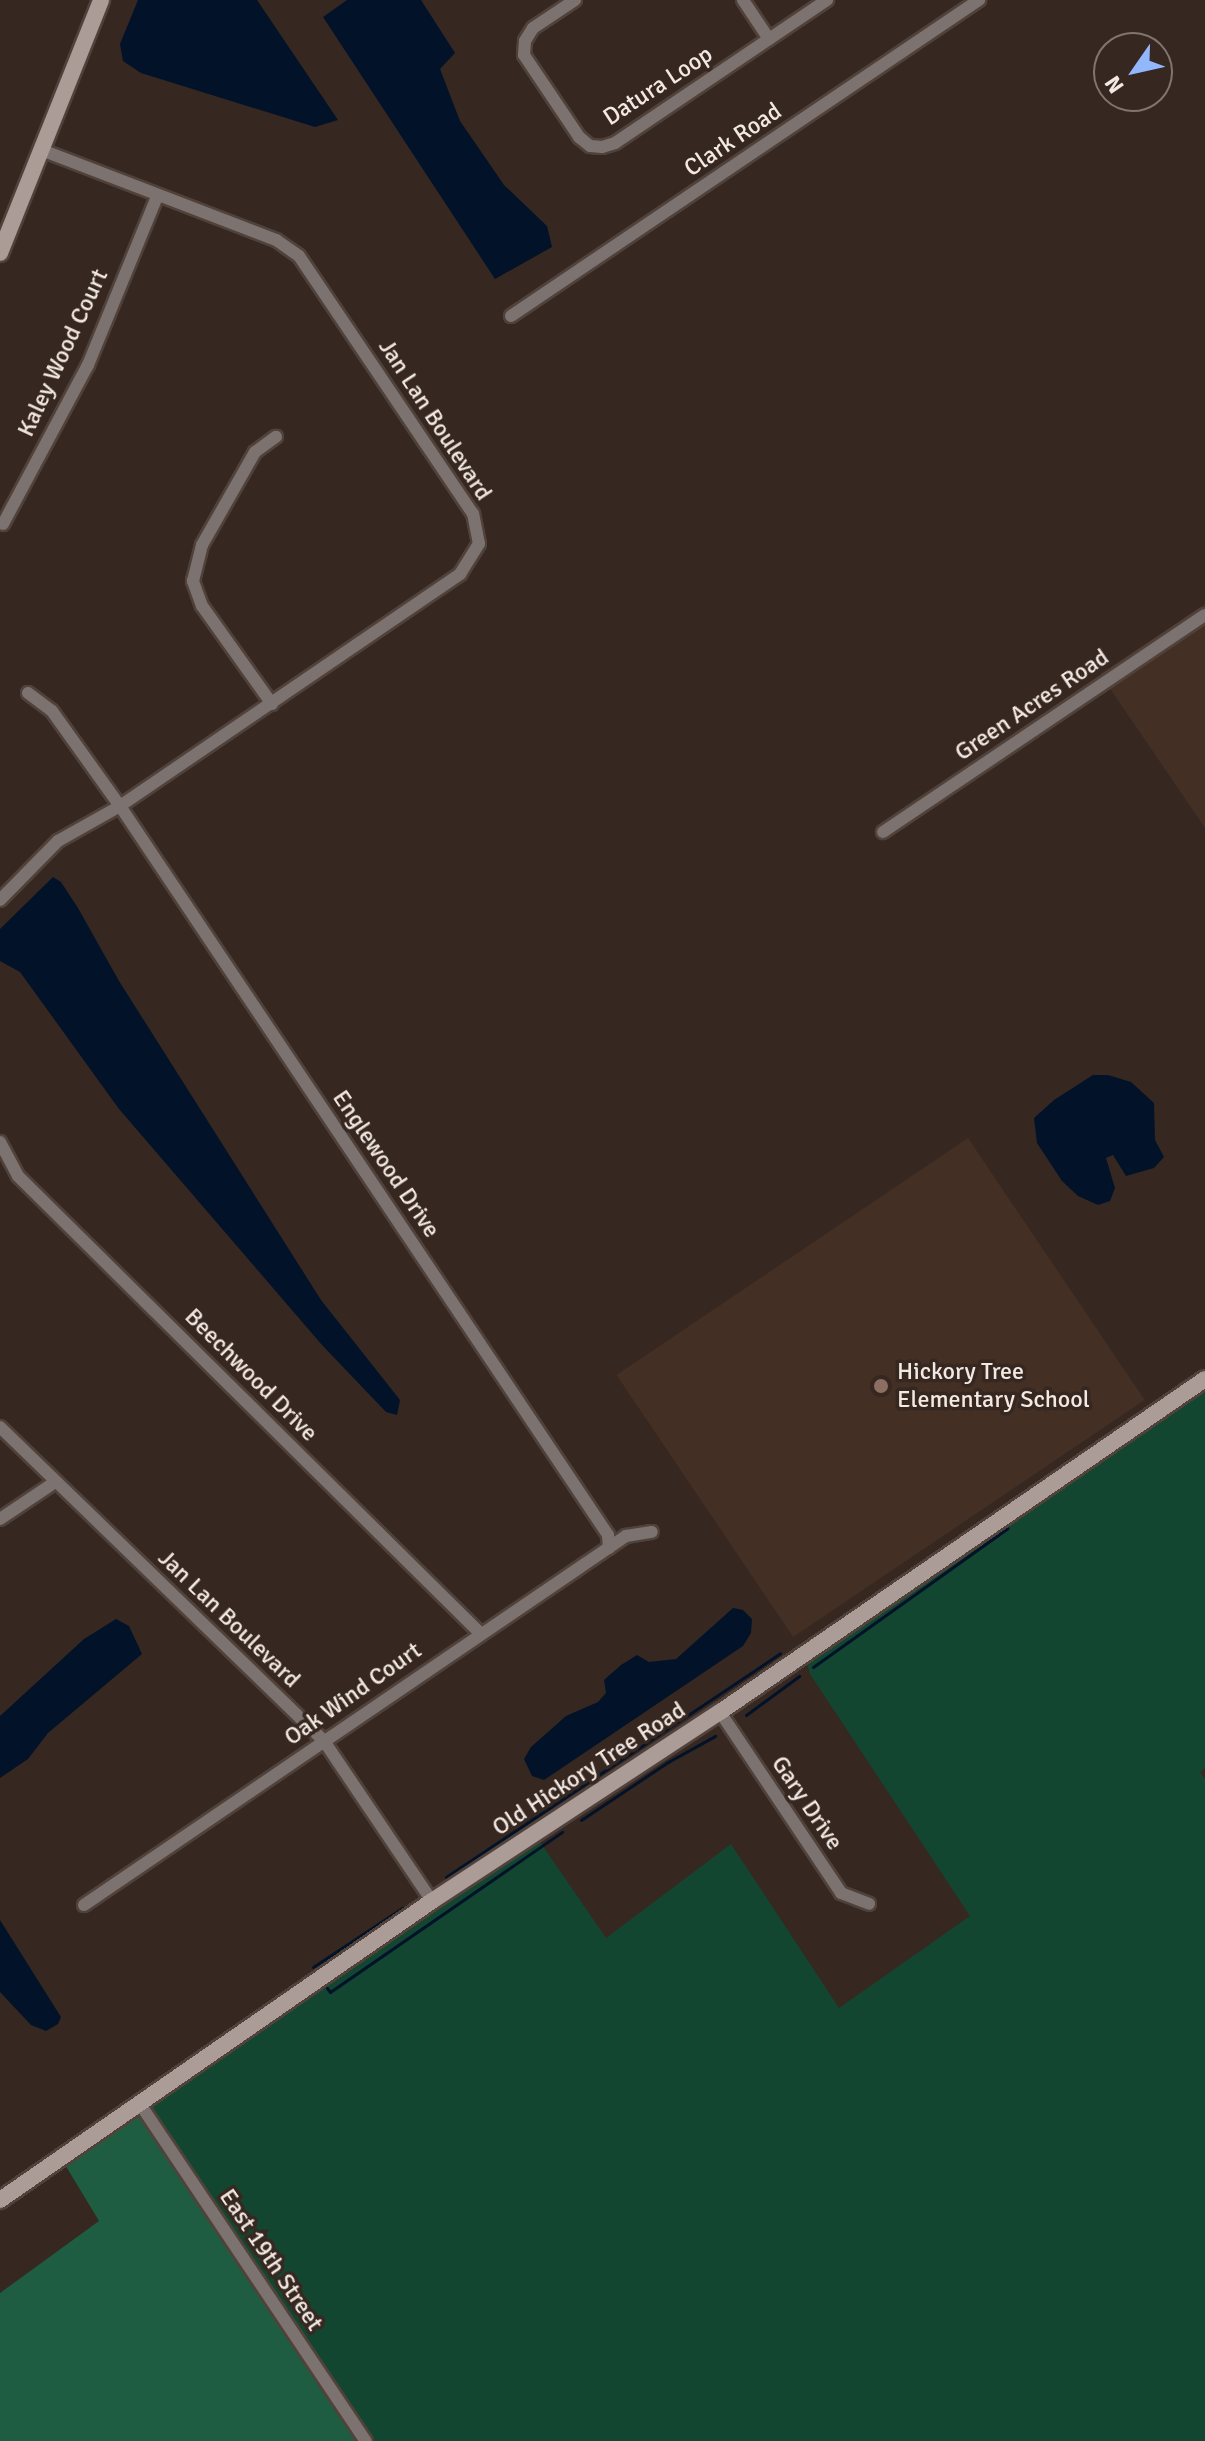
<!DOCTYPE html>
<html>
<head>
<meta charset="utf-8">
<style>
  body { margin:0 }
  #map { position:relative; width:1205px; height:2441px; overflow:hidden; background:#362720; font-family:Signika,sans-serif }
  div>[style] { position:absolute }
  .built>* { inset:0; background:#432f24; transform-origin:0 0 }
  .green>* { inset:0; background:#134631 }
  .forest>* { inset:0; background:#1e5d42 }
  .water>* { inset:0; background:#021329 }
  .stream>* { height:3px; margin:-1.5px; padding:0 1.5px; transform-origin:1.5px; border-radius:1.5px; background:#021329 }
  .roads { filter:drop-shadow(2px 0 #50423b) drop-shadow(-2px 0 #50423b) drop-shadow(0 2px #50423b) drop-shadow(0 -2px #50423b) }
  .street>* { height:12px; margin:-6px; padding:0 6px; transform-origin:6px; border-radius:6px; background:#7c7371 }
  .secondary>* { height:16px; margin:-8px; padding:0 8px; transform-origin:8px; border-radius:8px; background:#ab9c98 }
  .dots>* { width:22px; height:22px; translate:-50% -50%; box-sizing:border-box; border:4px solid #362720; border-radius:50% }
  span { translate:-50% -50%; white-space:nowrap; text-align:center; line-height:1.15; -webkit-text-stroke:7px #362720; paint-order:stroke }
  .street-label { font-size:24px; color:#f3e9e4 }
  .poi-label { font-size:24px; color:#f3e9e4 }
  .left { translate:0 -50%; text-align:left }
  .north { position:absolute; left:1093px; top:32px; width:80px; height:80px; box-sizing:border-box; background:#362720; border:2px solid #82756e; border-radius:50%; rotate:236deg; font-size:22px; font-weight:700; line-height:32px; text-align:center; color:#f3e9e4 }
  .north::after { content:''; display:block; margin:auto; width:28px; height:36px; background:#93b7fd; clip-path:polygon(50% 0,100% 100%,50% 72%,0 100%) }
</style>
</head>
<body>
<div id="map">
  <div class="built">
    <i style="clip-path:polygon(1205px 604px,1205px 828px,1100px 674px)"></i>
    <i style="left:968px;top:1138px;width:316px;height:424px;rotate:56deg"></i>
  </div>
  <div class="green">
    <i style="clip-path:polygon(1205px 1386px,1205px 1768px,1200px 1772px,1205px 1779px,1205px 2441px,359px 2441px,139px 2111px,435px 1905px,538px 1839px,606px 1938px,731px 1844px,839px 2008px,970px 1916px,810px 1674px,806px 1659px)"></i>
  </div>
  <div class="forest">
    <i style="clip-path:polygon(139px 2111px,359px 2441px,0 2441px,0 2293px,99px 2221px,64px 2163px)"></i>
  </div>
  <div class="water">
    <i style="clip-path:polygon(138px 0,257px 0,338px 120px,315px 127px,141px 73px,123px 61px,120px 44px)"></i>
    <i style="clip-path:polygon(347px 0,421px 0,455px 53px,440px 69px,460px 121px,504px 185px,547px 226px,552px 247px,495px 279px,323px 17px)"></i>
    <i style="clip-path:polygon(53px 877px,61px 882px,78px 908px,119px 981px,321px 1300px,400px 1400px,397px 1415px,386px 1412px,322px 1345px,119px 1109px,20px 972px,0 961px,0 929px)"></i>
    <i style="clip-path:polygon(1093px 1075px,1108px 1075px,1131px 1082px,1154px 1103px,1155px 1140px,1164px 1157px,1154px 1168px,1126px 1176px,1113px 1155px,1106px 1158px,1115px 1188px,1110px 1201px,1098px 1205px,1078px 1196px,1062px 1181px,1037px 1143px,1034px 1118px,1054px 1100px)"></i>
    <i style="clip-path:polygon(733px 1608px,743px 1610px,752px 1619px,751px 1633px,743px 1646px,544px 1780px,532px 1776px,524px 1759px,531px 1747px,566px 1716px,598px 1702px,606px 1693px,604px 1680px,621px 1665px,637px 1655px,649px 1662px,676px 1659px)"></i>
    <i style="clip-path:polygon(116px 1619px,129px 1626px,142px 1654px,48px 1733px,28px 1759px,0 1778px,0 1716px,84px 1639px)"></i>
    <i style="clip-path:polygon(0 1920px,61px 2017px,58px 2024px,46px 2031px,31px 2025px,0 1992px)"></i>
  </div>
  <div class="stream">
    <i style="left:813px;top:1667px;width:239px;rotate:-35.5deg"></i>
    <i style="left:746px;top:1715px;width:66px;rotate:-36.3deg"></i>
    <i style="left:581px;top:1820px;width:105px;rotate:-33.7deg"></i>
    <i style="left:668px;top:1762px;width:54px;rotate:-29deg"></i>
    <i style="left:446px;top:1877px;width:402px;rotate:-33.8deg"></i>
    <i style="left:313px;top:1967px;width:107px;rotate:-33.5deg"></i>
    <i style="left:327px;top:1988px;width:5px;rotate:53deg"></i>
    <i style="left:330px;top:1992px;width:282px;rotate:-34.6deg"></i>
  </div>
  <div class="roads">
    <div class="street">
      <i style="left:575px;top:0;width:50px;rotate:146.3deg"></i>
      <i style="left:533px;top:28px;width:15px;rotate:122deg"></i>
      <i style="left:525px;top:41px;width:14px;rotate:94deg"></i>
      <i style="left:524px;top:55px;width:99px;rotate:56.1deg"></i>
      <i style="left:579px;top:137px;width:14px;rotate:39deg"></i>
      <i style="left:590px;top:146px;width:12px;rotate:5deg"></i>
      <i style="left:602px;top:147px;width:14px;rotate:-17deg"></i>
      <i style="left:615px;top:143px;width:256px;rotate:-34deg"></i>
      <i style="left:743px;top:0;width:47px;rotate:56.3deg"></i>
      <i style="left:511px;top:316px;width:565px;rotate:-34.03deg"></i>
      <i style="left:3px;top:524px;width:180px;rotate:-61.9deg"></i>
      <i style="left:88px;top:365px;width:182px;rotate:-67.7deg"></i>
      <i style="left:28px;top:693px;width:30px;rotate:37deg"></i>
      <i style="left:52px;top:711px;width:117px;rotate:54.4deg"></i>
      <i style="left:120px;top:806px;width:877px;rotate:56.2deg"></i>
      <i style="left:608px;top:1535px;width:13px;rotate:86deg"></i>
      <i style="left:272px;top:704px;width:120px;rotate:-125.5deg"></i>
      <i style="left:202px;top:606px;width:27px;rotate:-110deg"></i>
      <i style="left:193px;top:581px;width:37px;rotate:-76deg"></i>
      <i style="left:202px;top:545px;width:107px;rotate:-60.3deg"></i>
      <i style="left:255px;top:452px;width:26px;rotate:-36deg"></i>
      <i style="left:883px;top:832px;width:388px;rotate:-34deg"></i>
      <i style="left:0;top:900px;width:83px;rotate:-45.5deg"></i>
      <i style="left:58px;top:841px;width:71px;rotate:-29.4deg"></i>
      <i style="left:120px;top:806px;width:412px;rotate:-34.3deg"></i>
      <i style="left:460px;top:574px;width:36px;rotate:-58deg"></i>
      <i style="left:479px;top:544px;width:31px;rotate:-101deg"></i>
      <i style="left:473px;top:514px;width:311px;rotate:-124deg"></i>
      <i style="left:299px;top:256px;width:28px;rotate:-145deg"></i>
      <i style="left:276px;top:240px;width:251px;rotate:-159deg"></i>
      <i style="left:0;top:1142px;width:38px;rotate:62deg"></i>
      <i style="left:18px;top:1176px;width:650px;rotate:44.69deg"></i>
      <i style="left:0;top:1427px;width:451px;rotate:44.1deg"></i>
      <i style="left:324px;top:1741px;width:193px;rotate:56deg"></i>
      <i style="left:0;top:1519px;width:66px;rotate:-33.9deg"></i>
      <i style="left:720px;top:1712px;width:218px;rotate:56.2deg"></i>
      <i style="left:841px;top:1893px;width:30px;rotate:21deg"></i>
      <i style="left:84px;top:1905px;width:656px;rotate:-34.25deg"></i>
      <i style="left:626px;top:1536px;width:26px;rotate:-9deg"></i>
      <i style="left:140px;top:2104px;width:406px;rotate:56.2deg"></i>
    </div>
    <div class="secondary">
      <i style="left:0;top:253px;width:272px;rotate:-68.2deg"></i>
      <i style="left:0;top:2200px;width:525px;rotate:-34.69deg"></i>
      <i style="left:432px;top:1901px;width:344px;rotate:-33.3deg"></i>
      <i style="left:720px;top:1712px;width:588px;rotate:-34.47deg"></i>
    </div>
  </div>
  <div class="dots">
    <i style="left:881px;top:1386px;background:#8d6e63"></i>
  </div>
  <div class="street-label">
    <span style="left:658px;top:86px;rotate:-33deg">Datura Loop</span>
    <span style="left:733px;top:140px;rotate:-34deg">Clark Road</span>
    <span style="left:63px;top:353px;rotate:-65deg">Kaley Wood Court</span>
    <span style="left:435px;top:420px;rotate:57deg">Jan Lan Boulevard</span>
    <span style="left:1032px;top:705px;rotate:-34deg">Green Acres Road</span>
    <span style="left:386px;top:1164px;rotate:56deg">Englewood Drive</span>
    <span style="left:251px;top:1375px;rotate:45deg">Beechwood Drive</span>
    <span style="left:229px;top:1619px;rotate:44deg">Jan Lan Boulevard</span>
    <span style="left:353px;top:1694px;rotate:-35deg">Oak Wind Court</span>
    <span style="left:589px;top:1769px;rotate:-33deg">Old Hickory Tree Road</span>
    <span style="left:807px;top:1803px;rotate:56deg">Gary Drive</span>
    <span style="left:271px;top:2260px;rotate:56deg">East 19th Street</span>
  </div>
  <div class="poi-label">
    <span class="left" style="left:897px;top:1386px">Hickory Tree<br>Elementary School</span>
  </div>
  <div class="north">N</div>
</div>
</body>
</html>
